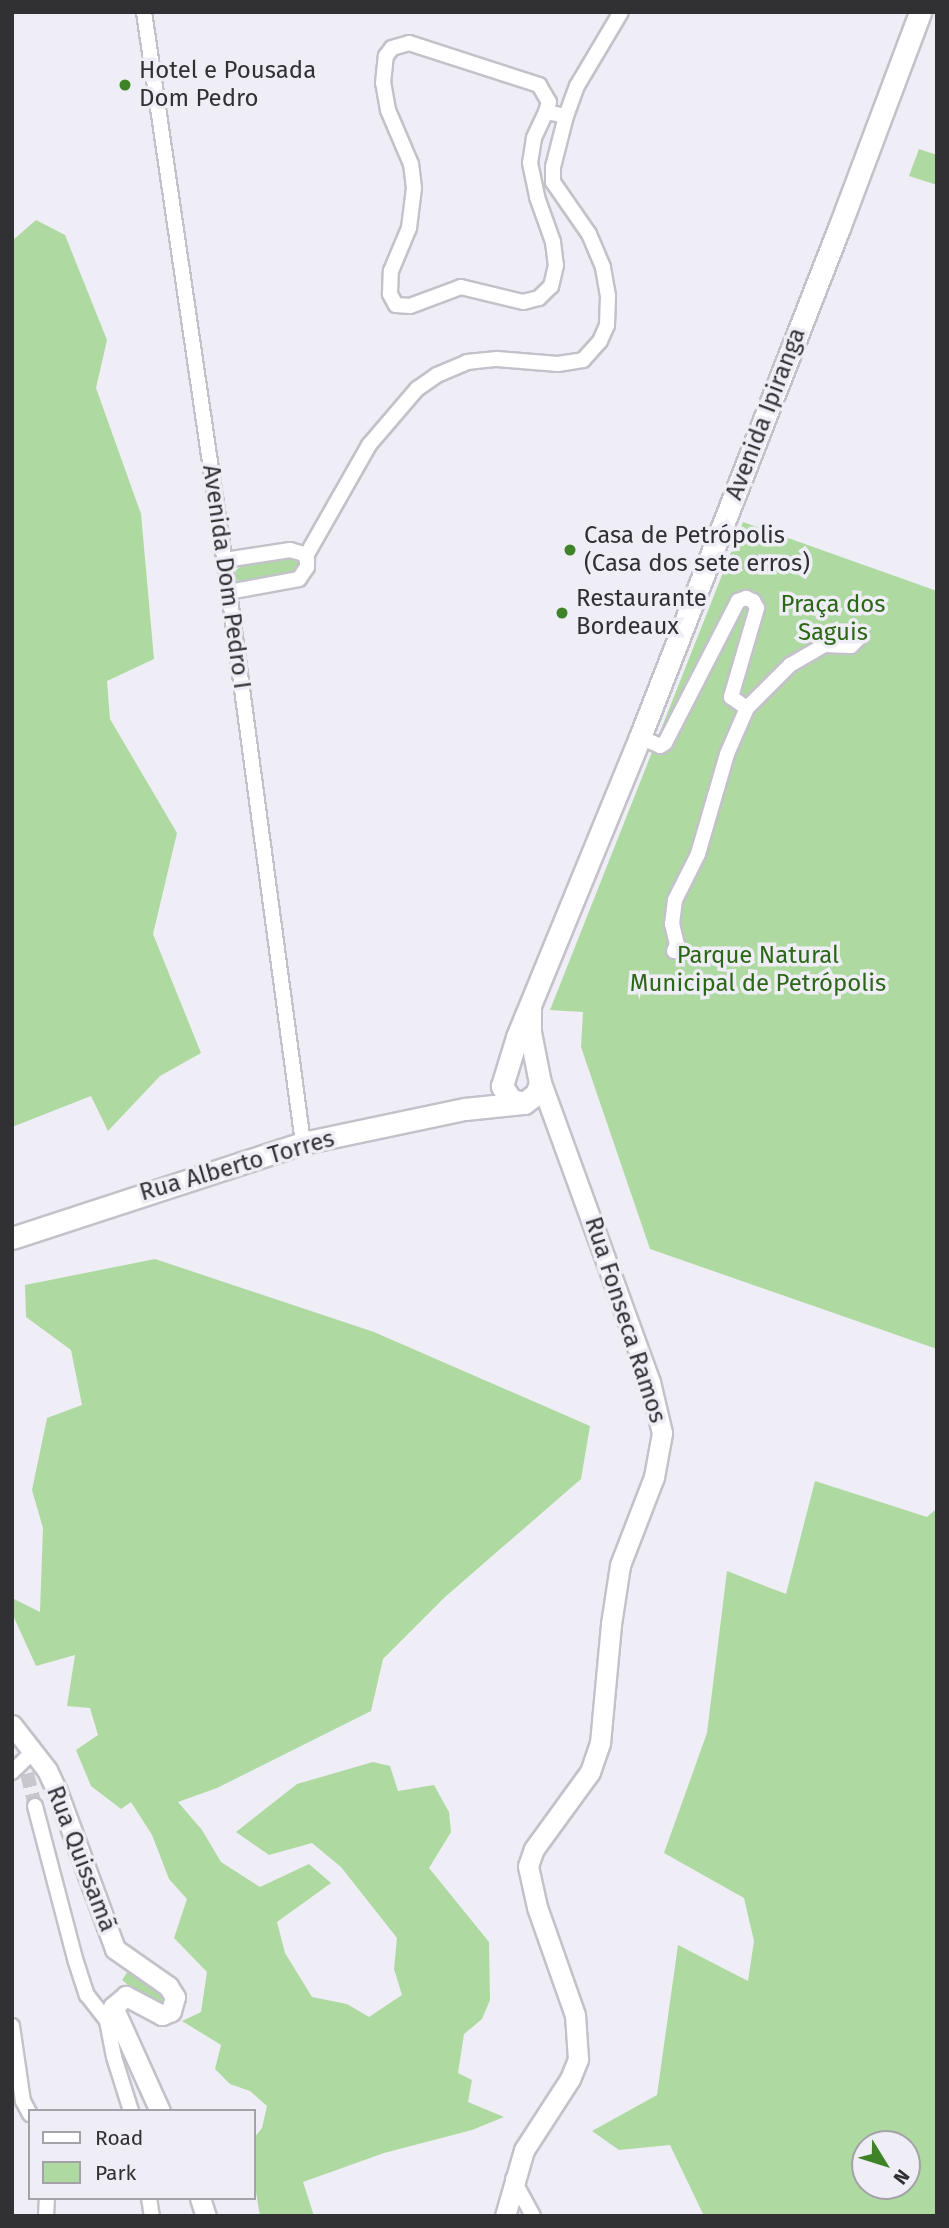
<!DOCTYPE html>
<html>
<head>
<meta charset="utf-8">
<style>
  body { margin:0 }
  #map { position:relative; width:949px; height:2228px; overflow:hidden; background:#efedf5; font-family:"Fira Sans",sans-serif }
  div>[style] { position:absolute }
  .green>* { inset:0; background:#aedaa1 }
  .minor-tunnel>* { height:14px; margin-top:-7px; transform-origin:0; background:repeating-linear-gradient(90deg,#c9c7ce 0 14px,transparent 0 21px) }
  .roads { filter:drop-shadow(2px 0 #c3c1c9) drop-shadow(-2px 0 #c3c1c9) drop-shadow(0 2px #c3c1c9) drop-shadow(0 -2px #c3c1c9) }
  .minor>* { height:14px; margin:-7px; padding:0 7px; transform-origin:7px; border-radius:7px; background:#fff }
  .tertiary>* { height:19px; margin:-9.5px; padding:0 9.5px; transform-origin:9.5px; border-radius:9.5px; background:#fff }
  .secondary>* { height:21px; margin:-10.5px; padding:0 10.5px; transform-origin:10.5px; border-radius:10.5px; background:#fff }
  .dots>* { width:19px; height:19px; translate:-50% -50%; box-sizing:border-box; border:4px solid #efedf5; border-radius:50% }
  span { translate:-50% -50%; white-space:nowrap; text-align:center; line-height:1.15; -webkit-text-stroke:7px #efedf5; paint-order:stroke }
  .poi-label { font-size:24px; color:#313134 }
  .left { translate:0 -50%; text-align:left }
  .street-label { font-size:24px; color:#313134 }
  .park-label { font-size:24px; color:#2c6717 }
  .frame { position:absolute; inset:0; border:14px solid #313134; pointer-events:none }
  .legend { position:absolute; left:28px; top:2109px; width:228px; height:91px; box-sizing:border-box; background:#efedf5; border:2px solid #a3a2a8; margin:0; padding:9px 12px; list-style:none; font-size:21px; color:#313134 }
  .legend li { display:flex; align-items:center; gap:14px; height:35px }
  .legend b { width:35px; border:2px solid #a3a2a8 }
  .north { position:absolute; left:851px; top:2130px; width:70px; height:70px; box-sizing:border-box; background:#efedf5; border:2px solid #a3a2a8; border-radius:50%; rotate:128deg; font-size:19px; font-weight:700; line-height:28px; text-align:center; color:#313134 }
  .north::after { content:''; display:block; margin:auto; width:24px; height:32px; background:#3e8327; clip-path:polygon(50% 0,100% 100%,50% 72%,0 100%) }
</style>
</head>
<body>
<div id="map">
  <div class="green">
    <i style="clip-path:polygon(919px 149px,937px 155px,937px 185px,909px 176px)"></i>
    <i style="clip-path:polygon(36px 220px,65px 235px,107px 340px,96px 388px,141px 514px,154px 659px,107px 681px,110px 719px,177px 833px,153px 934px,201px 1053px,160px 1076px,108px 1131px,91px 1096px,12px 1127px,12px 241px)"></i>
    <i style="clip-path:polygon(743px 522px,937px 591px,937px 1349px,650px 1249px,581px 1047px,583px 1012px,550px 1010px)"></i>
    <i style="clip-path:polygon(290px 559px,300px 563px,298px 574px,241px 583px,235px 578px,236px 570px,240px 567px)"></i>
    <i style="clip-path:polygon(155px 1259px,374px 1332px,590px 1426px,581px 1479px,445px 1597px,383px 1659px,371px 1711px,217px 1788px,178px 1802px,202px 1830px,221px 1862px,260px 1887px,309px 1864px,331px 1883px,277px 1922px,285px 1953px,312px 1997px,347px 2004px,369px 2017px,402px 1995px,394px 1969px,397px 1938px,341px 1867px,312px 1843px,269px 1855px,236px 1832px,297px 1784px,373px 1762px,390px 1766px,398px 1791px,434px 1785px,449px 1812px,451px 1832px,429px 1868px,489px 1942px,490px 2000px,482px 2019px,464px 2034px,458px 2073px,472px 2080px,468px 2102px,504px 2117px,472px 2130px,384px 2153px,303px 2182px,314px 2216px,260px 2216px,254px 2180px,254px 2138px,262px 2128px,267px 2106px,250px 2091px,230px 2084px,215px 2069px,221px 2045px,182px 2021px,201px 2012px,207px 1972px,174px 1938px,187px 1899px,169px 1879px,152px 1835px,131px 1802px,121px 1809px,91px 1786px,76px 1750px,98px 1735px,90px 1708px,67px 1706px,75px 1655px,36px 1666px,12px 1613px,12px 1598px,40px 1612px,43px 1528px,32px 1490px,47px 1418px,82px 1405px,71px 1350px,26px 1317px,25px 1285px)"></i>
    <i style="clip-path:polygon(evenodd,815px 1481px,927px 1517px,937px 1508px,937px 2216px,704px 2216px,670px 2145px,619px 2150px,592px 2131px,657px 2095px,678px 1945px,748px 1981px,754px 1941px,744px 1898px,664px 1853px,707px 1733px,727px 1571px,786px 1594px,815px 1481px,865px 2144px,907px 2144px,907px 2186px,865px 2186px,865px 2144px)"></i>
    <i style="clip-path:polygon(131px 1967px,166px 1993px,163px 2008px,153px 2005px,122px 1980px)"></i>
  </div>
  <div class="minor-tunnel">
    <i style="left:22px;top:1753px;width:55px;rotate:76.2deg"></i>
  </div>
  <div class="roads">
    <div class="minor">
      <i style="left:144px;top:12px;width:586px;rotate:81.66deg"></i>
      <i style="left:229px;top:592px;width:556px;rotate:82.35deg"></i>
      <i style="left:546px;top:112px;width:29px;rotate:115deg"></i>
      <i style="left:534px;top:138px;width:25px;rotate:99deg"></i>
      <i style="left:530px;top:163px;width:35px;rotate:78deg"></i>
      <i style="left:537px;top:197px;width:48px;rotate:70.4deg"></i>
      <i style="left:553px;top:242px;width:23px;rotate:83deg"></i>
      <i style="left:556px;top:265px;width:22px;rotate:103deg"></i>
      <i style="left:551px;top:286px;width:17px;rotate:135deg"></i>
      <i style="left:539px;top:298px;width:16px;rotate:166deg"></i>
      <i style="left:523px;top:302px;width:64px;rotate:-166.4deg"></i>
      <i style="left:461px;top:287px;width:54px;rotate:159.6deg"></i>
      <i style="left:410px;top:306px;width:14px;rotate:-176deg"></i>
      <i style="left:396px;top:305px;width:13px;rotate:-119deg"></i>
      <i style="left:390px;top:294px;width:23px;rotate:-88deg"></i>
      <i style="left:391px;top:271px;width:47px;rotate:-67.3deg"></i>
      <i style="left:409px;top:228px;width:40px;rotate:-82.9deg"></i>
      <i style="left:414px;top:188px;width:24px;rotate:-97deg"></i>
      <i style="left:411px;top:164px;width:59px;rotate:-113.1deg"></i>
      <i style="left:388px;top:110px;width:27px;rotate:-100deg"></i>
      <i style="left:383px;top:83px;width:27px;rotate:-84deg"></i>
      <i style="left:386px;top:56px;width:10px;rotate:-53deg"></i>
      <i style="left:392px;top:48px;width:18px;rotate:-16deg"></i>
      <i style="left:409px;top:43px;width:137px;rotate:17.9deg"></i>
      <i style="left:539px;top:85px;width:20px;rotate:60deg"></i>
      <i style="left:549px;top:102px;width:10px;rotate:107deg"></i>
      <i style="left:546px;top:112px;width:20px;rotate:11deg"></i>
      <i style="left:306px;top:556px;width:128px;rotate:-60.4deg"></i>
      <i style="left:369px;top:445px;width:74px;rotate:-49.4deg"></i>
      <i style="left:417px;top:389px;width:24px;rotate:-35deg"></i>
      <i style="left:437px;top:375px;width:33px;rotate:-23deg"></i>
      <i style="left:467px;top:362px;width:30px;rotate:-6deg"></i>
      <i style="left:497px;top:359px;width:61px;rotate:4.7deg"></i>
      <i style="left:558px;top:364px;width:25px;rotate:-9deg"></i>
      <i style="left:583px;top:360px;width:25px;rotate:-48deg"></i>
      <i style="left:600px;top:341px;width:17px;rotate:-66deg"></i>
      <i style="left:607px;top:325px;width:29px;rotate:-88deg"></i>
      <i style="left:608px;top:296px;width:29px;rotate:-100deg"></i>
      <i style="left:603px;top:267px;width:36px;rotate:-113deg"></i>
      <i style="left:589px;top:234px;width:63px;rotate:-124.7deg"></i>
      <i style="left:553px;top:182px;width:15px;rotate:-90deg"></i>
      <i style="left:553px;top:167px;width:53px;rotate:-75.7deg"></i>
      <i style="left:566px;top:116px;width:32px;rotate:-70deg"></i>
      <i style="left:577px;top:86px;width:86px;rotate:-59.3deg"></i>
      <i style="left:225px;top:560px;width:66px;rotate:-8.7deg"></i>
      <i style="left:290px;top:550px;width:15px;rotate:16deg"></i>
      <i style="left:304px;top:554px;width:7px;rotate:63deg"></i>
      <i style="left:307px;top:560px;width:7px;rotate:90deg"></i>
      <i style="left:307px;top:567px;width:14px;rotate:124deg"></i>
      <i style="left:299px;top:579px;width:71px;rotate:169.5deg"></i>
      <i style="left:640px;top:737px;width:22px;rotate:24deg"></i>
      <i style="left:660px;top:746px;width:6px;rotate:-31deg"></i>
      <i style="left:665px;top:743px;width:160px;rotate:-62.8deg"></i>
      <i style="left:738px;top:601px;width:9px;rotate:-21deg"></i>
      <i style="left:746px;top:598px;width:8px;rotate:23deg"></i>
      <i style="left:753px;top:601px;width:8px;rotate:60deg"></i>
      <i style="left:757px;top:608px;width:93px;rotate:106.3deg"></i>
      <i style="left:731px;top:697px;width:19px;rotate:35deg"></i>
      <i style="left:747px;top:708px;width:61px;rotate:-45deg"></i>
      <i style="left:790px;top:665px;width:39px;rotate:-30deg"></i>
      <i style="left:824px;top:645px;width:27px;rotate:2deg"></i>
      <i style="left:851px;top:646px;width:14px;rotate:-45deg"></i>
      <i style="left:674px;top:951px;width:7px;rotate:-63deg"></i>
      <i style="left:677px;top:945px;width:22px;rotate:-103deg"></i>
      <i style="left:672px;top:924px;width:24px;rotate:-83deg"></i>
      <i style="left:675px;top:900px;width:51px;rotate:-63.4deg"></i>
      <i style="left:698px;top:854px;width:104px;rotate:-73.8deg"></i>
      <i style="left:727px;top:754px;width:50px;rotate:-66.5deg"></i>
      <i style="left:12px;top:1772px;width:28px;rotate:-44deg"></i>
      <i style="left:35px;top:1806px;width:161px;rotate:75.3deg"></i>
      <i style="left:76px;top:1962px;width:35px;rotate:72deg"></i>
      <i style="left:87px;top:1995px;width:33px;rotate:52deg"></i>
      <i style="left:109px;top:2015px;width:6px;rotate:108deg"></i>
      <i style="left:107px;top:2021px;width:37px;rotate:79deg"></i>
      <i style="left:114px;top:2057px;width:57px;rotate:72.5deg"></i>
      <i style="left:12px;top:2026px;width:76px;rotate:81.7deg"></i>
      <i style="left:23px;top:2101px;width:15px;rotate:62deg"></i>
      <i style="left:513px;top:2179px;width:42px;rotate:61.6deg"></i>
      <i style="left:149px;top:2198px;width:18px;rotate:81deg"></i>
      <i style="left:46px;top:2216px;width:18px;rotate:-87deg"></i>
    </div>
    <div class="tertiary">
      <i style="left:12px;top:1725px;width:57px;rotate:52.1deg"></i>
      <i style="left:47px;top:1770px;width:23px;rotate:65deg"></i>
      <i style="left:57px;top:1791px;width:168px;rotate:69.8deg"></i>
      <i style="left:115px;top:1949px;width:65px;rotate:34.9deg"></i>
      <i style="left:168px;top:1986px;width:13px;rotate:58deg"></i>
      <i style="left:175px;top:1997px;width:15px;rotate:106deg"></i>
      <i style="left:171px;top:2011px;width:10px;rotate:156deg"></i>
      <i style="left:162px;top:2015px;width:41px;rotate:-152.2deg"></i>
      <i style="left:126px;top:1996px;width:17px;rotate:140deg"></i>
      <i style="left:113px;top:2007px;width:114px;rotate:65.7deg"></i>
      <i style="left:200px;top:2198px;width:19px;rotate:72deg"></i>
      <i style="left:505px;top:2216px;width:69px;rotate:-73.9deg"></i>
      <i style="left:524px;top:2150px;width:85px;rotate:-57.1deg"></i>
      <i style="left:570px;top:2079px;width:22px;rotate:-68deg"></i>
      <i style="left:578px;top:2059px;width:44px;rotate:-93.9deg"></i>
      <i style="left:575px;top:2015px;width:114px;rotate:-109.4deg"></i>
      <i style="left:537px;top:1907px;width:42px;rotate:-102.4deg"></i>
      <i style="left:528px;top:1866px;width:18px;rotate:-71deg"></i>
      <i style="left:534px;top:1849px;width:95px;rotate:-54deg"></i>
      <i style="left:590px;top:1772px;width:31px;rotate:-71deg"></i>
      <i style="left:600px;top:1743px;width:120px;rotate:-84.7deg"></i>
      <i style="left:611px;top:1624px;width:60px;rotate:-81.3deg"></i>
      <i style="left:620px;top:1565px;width:94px;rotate:-68.9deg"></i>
      <i style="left:654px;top:1477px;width:45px;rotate:-79.7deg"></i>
      <i style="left:662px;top:1433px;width:52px;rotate:-103.2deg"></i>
      <i style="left:650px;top:1382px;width:325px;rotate:-110deg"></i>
    </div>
    <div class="secondary">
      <i style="left:530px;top:1008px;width:24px;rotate:90deg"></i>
      <i style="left:530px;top:1032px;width:52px;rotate:78.9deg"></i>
      <i style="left:540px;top:1083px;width:12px;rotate:110deg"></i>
      <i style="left:536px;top:1094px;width:15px;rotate:143deg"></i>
      <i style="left:524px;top:1103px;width:13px;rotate:-167deg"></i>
      <i style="left:511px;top:1100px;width:17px;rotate:-123deg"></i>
      <i style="left:502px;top:1086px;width:51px;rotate:-73deg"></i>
      <i style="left:517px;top:1037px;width:324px;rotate:-67.7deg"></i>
      <i style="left:640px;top:737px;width:547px;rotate:-68.65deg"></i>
      <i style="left:839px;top:228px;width:231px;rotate:-69.4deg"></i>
      <i style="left:12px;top:1238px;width:306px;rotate:-18.1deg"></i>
      <i style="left:303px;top:1143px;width:166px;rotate:-11.9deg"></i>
      <i style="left:465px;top:1109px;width:58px;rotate:-5.9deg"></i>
    </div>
  </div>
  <div class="dots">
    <i style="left:125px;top:85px;background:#3e8327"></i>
    <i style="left:570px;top:550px;background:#3e8327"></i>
    <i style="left:562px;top:613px;background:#3e8327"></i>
  </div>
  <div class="poi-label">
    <span class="left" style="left:139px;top:85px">Hotel e Pousada<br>Dom Pedro</span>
    <span class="left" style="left:584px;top:550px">Casa de Petrópolis<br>(Casa dos sete erros)</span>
    <span class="left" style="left:576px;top:613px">Restaurante<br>Bordeaux</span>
  </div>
  <div class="street-label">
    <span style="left:766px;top:414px;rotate:-69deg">Avenida Ipiranga</span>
    <span style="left:226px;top:577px;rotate:82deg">Avenida Dom Pedro I</span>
    <span style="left:237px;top:1166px;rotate:-16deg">Rua Alberto Torres</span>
    <span style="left:625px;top:1320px;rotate:72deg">Rua Fonseca Ramos</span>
    <span style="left:81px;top:1859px;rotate:69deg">Rua Quissamã</span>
  </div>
  <div class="park-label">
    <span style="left:833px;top:619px">Praça dos<br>Saguis</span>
    <span style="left:758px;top:970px">Parque Natural<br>Municipal de Petrópolis</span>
  </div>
  <div class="frame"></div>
  <ul class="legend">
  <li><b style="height:9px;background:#fff"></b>Road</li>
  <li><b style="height:19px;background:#aedaa1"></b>Park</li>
  </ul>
  <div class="north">N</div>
</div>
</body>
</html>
